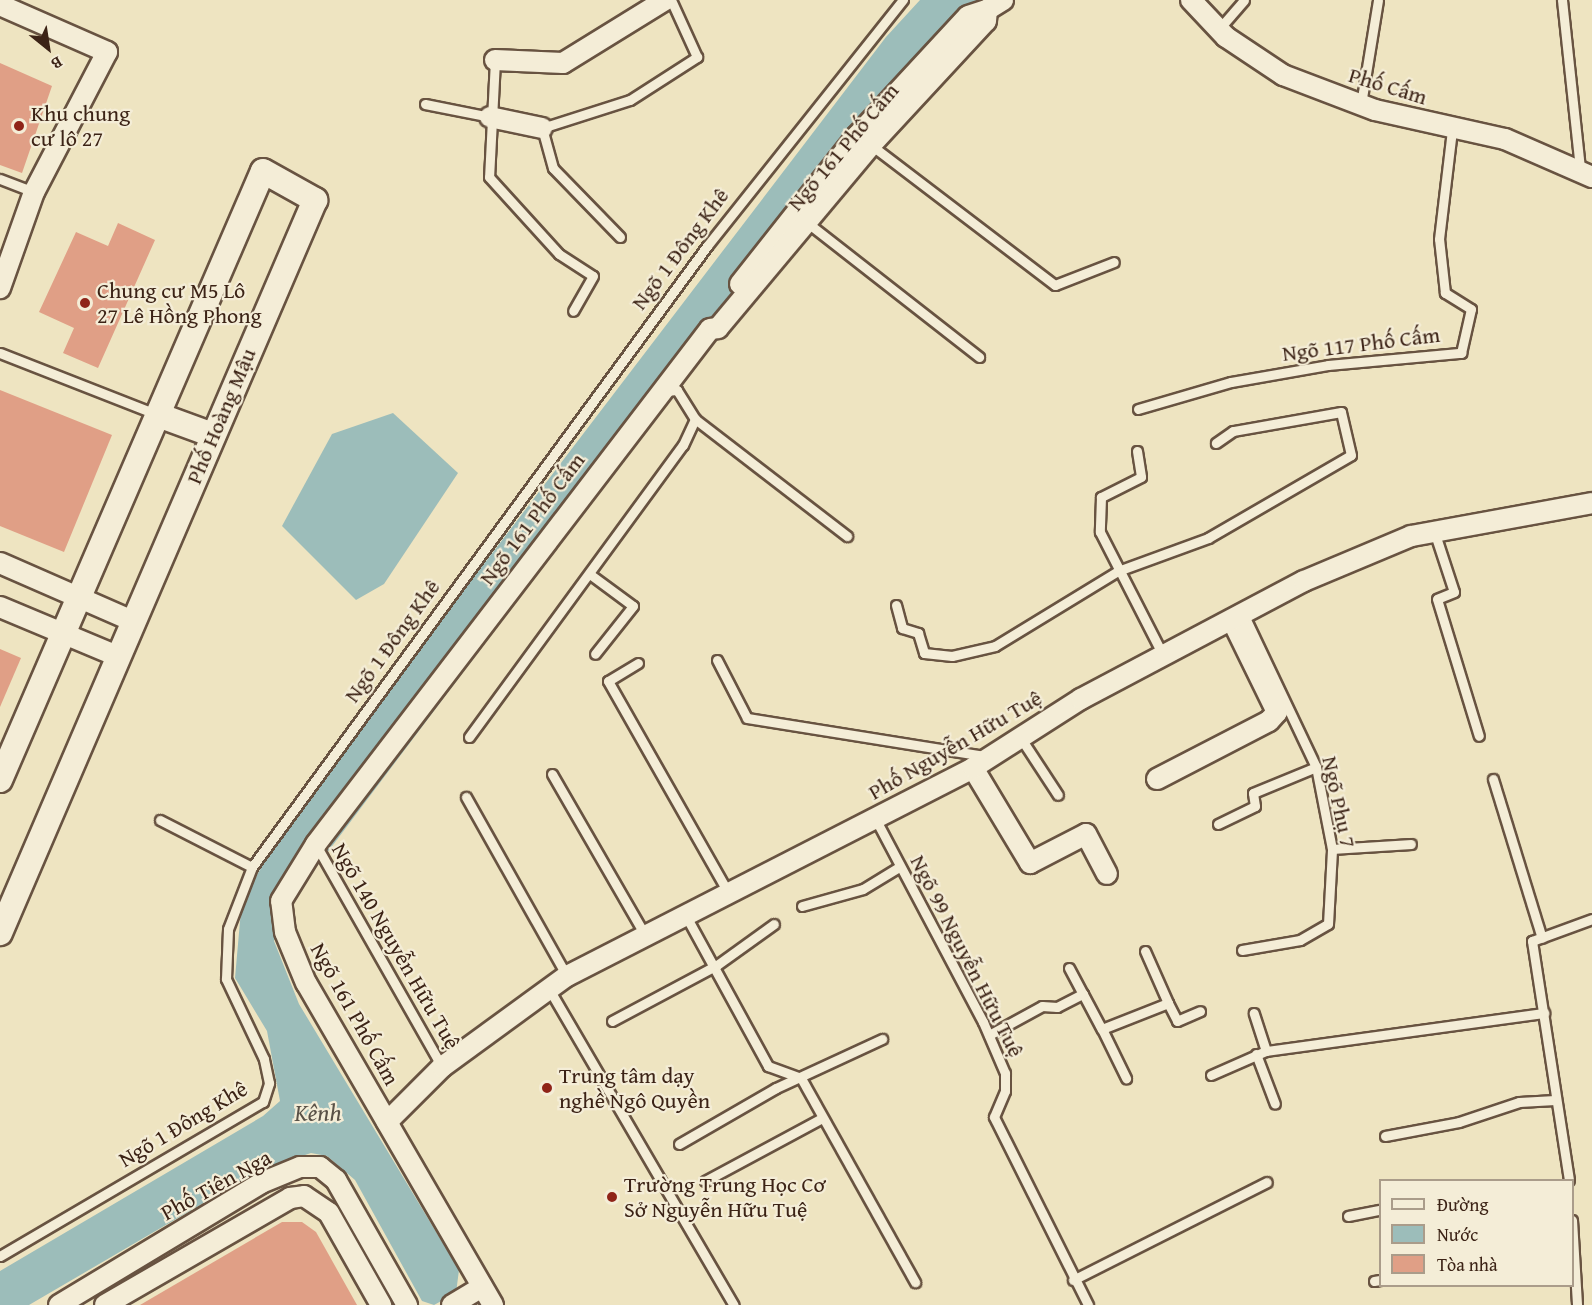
<!DOCTYPE html>
<html>
<head>
<meta charset="utf-8">
<style>
  body { margin:0 }
  #map { position:relative; width:1592px; height:1305px; overflow:hidden; background:#eee4c1; font-family:"Gentium Book Plus",serif }
  div>[style] { position:absolute }
  .water>* { inset:0; background:#9cbdba }
  .building>* { inset:0; background:#e09f86 }
  .roads { filter:drop-shadow(2px 0 #685341) drop-shadow(-2px 0 #685341) drop-shadow(0 2px #685341) drop-shadow(0 -2px #685341) }
  .service>* { height:9px; margin:-4.5px; padding:0 4.5px; transform-origin:4.5px; border-radius:4.5px; background:#f4edd7 }
  .minor>* { height:20px; margin:-10px; padding:0 10px; transform-origin:10px; border-radius:10px; background:#f4edd7 }
  .tertiary>* { height:24px; margin:-12px; padding:0 12px; transform-origin:12px; border-radius:12px; background:#f4edd7 }
  .dots>* { width:16px; height:16px; translate:-50% -50%; box-sizing:border-box; border:3px solid #f4edd7; border-radius:50% }
  span { translate:-50% -50%; white-space:nowrap; text-align:center; line-height:1.15; -webkit-text-stroke:4.5px #f4edd7; paint-order:stroke }
  .street-label { font-size:22px; color:#3c2316 }
  .poi-label { font-size:22px; color:#3c2316 }
  .left { translate:0 -50%; text-align:left }
  .water-label { font-size:24px; color:#595147; font-style:italic }
  .legend { position:absolute; left:1379px; top:1179px; width:195px; height:108px; box-sizing:border-box; background:#f4edd7; border:2px solid #aa9c8a; margin:0; padding:8px 10px; list-style:none; font-size:18px; color:#3c2316 }
  .legend li { display:flex; align-items:center; gap:12px; height:30px }
  .legend b { width:30px; border:2px solid #aa9c8a }
  .north { position:absolute; left:18px; top:18px; width:60px; height:60px; -webkit-text-stroke:4px #f4edd7; paint-order:stroke; rotate:150deg; font-size:16px; font-weight:700; line-height:24px; text-align:center; color:#3c2316 }
  .north::after { content:''; display:block; margin:auto; width:21px; height:27px; background:#3c2316; clip-path:polygon(50% 0,100% 100%,50% 72%,0 100%) }
</style>
</head>
<body>
<div id="map">
  <div class="water">
    <i style="clip-path:polygon(920px 0,990px 0,931px 51px,281px 914px,274px 941px,299px 1004px,459px 1270px,456px 1293px,434px 1305px,422px 1301px,355px 1180px,327px 1156px,311px 1153px,260px 1170px,29px 1305px,0 1305px,0 1271px,263px 1116px,280px 1101px,267px 1031px,235px 978px,241px 910px,258px 873px,300px 805px,886px 37px)"></i>
    <i style="clip-path:polygon(393px 413px,458px 473px,384px 584px,356px 600px,282px 526px,332px 434px)"></i>
  </div>
  <div class="building">
    <i style="clip-path:polygon(0 63px,52px 86px,22px 173px,0 165px)"></i>
    <i style="clip-path:polygon(118px 223px,155px 240px,98px 368px,63px 353px,74px 328px,39px 312px,76px 232px,108px 246px)"></i>
    <i style="clip-path:polygon(0 390px,112px 435px,64px 552px,0 526px)"></i>
    <i style="clip-path:polygon(0 649px,21px 658px,0 707px)"></i>
    <i style="clip-path:polygon(282px 1222px,302px 1222px,316px 1232px,357px 1305px,140px 1305px)"></i>
  </div>
  <div class="roads">
    <div class="service">
      <i style="left:1562px;top:0;width:170px;rotate:83.9deg"></i>
      <i style="left:1219px;top:29px;width:38px;rotate:-49deg"></i>
      <i style="left:495px;top:60px;width:117px;rotate:92.9deg"></i>
      <i style="left:489px;top:177px;width:104px;rotate:47.7deg"></i>
      <i style="left:559px;top:254px;width:40px;rotate:32.9deg"></i>
      <i style="left:593px;top:276px;width:40px;rotate:119.7deg"></i>
      <i style="left:425px;top:104px;width:66px;rotate:11.3deg"></i>
      <i style="left:1361px;top:104px;width:105px;rotate:-80.7deg"></i>
      <i style="left:871px;top:145px;width:231px;rotate:37.3deg"></i>
      <i style="left:1055px;top:285px;width:63px;rotate:-21.3deg"></i>
      <i style="left:0;top:179px;width:36px;rotate:21deg"></i>
      <i style="left:809px;top:224px;width:216px;rotate:38deg"></i>
      <i style="left:620px;top:237px;width:96px;rotate:-134.2deg"></i>
      <i style="left:553px;top:168px;width:41px;rotate:-105.4deg"></i>
      <i style="left:542px;top:128px;width:92px;rotate:-17.7deg"></i>
      <i style="left:630px;top:100px;width:80px;rotate:-32.7deg"></i>
      <i style="left:697px;top:57px;width:63px;rotate:-114.5deg"></i>
      <i style="left:0;top:353px;width:168px;rotate:21.4deg"></i>
      <i style="left:1138px;top:409px;width:97px;rotate:-16.2deg"></i>
      <i style="left:1231px;top:382px;width:98px;rotate:-9.9deg"></i>
      <i style="left:1328px;top:365px;width:134px;rotate:-5.2deg"></i>
      <i style="left:1461px;top:353px;width:45px;rotate:-77.2deg"></i>
      <i style="left:1471px;top:309px;width:31px;rotate:-148deg"></i>
      <i style="left:1445px;top:293px;width:54px;rotate:-96.3deg"></i>
      <i style="left:1439px;top:239px;width:110px;rotate:-83.2deg"></i>
      <i style="left:695px;top:419px;width:192px;rotate:37.6deg"></i>
      <i style="left:1137px;top:451px;width:26px;rotate:81deg"></i>
      <i style="left:1141px;top:477px;width:45px;rotate:153.4deg"></i>
      <i style="left:1101px;top:497px;width:35px;rotate:92deg"></i>
      <i style="left:1100px;top:532px;width:140px;rotate:62.9deg"></i>
      <i style="left:1434px;top:531px;width:64px;rotate:71.8deg"></i>
      <i style="left:1454px;top:592px;width:18px;rotate:158deg"></i>
      <i style="left:1437px;top:599px;width:143px;rotate:73deg"></i>
      <i style="left:591px;top:575px;width:52px;rotate:36.4deg"></i>
      <i style="left:633px;top:606px;width:61px;rotate:128.4deg"></i>
      <i style="left:896px;top:605px;width:24px;rotate:75deg"></i>
      <i style="left:902px;top:628px;width:17px;rotate:17deg"></i>
      <i style="left:918px;top:633px;width:21px;rotate:73deg"></i>
      <i style="left:924px;top:653px;width:28px;rotate:6deg"></i>
      <i style="left:952px;top:656px;width:44px;rotate:-13.1deg"></i>
      <i style="left:995px;top:646px;width:144px;rotate:-31.4deg"></i>
      <i style="left:1118px;top:571px;width:96px;rotate:-20.1deg"></i>
      <i style="left:1208px;top:538px;width:165px;rotate:-30.1deg"></i>
      <i style="left:1351px;top:455px;width:44px;rotate:-103.1deg"></i>
      <i style="left:1341px;top:412px;width:110px;rotate:170deg"></i>
      <i style="left:1233px;top:431px;width:21px;rotate:145deg"></i>
      <i style="left:717px;top:660px;width:65px;rotate:62.7deg"></i>
      <i style="left:747px;top:718px;width:239px;rotate:9.1deg"></i>
      <i style="left:638px;top:663px;width:35px;rotate:149deg"></i>
      <i style="left:608px;top:681px;width:245px;rotate:60.4deg"></i>
      <i style="left:469px;top:737px;width:362px;rotate:-53.8deg"></i>
      <i style="left:683px;top:445px;width:29px;rotate:-65deg"></i>
      <i style="left:695px;top:419px;width:34px;rotate:-122deg"></i>
      <i style="left:677px;top:390px;width:12px;rotate:175deg"></i>
      <i style="left:1020px;top:737px;width:69px;rotate:56.8deg"></i>
      <i style="left:552px;top:774px;width:188px;rotate:60deg"></i>
      <i style="left:1493px;top:779px;width:166px;rotate:72.9deg"></i>
      <i style="left:466px;top:797px;width:206px;rotate:60.6deg"></i>
      <i style="left:160px;top:820px;width:103px;rotate:27.1deg"></i>
      <i style="left:876px;top:820px;width:229px;rotate:62.1deg"></i>
      <i style="left:983px;top:1022px;width:56px;rotate:66.7deg"></i>
      <i style="left:1005px;top:1073px;width:18px;rotate:90deg"></i>
      <i style="left:1005px;top:1091px;width:28px;rotate:113deg"></i>
      <i style="left:994px;top:1117px;width:210px;rotate:63.4deg"></i>
      <i style="left:1218px;top:824px;width:41px;rotate:-25.9deg"></i>
      <i style="left:1255px;top:806px;width:13px;rotate:-99deg"></i>
      <i style="left:1253px;top:793px;width:68px;rotate:-22.4deg"></i>
      <i style="left:316px;top:845px;width:255px;rotate:60.4deg"></i>
      <i style="left:1332px;top:849px;width:79px;rotate:-3.6deg"></i>
      <i style="left:802px;top:906px;width:63px;rotate:-15.6deg"></i>
      <i style="left:863px;top:889px;width:42px;rotate:-31.4deg"></i>
      <i style="left:687px;top:918px;width:169px;rotate:61.3deg"></i>
      <i style="left:768px;top:1066px;width:35px;rotate:20deg"></i>
      <i style="left:801px;top:1078px;width:234px;rotate:60.8deg"></i>
      <i style="left:1242px;top:950px;width:59px;rotate:-9.8deg"></i>
      <i style="left:1300px;top:940px;width:32px;rotate:-30deg"></i>
      <i style="left:1328px;top:924px;width:75px;rotate:-86.9deg"></i>
      <i style="left:1332px;top:849px;width:84px;rotate:-101deg"></i>
      <i style="left:1316px;top:767px;width:170px;rotate:-115.4deg"></i>
      <i style="left:1145px;top:951px;width:57px;rotate:66.1deg"></i>
      <i style="left:1069px;top:968px;width:30px;rotate:62deg"></i>
      <i style="left:549px;top:989px;width:366px;rotate:59.7deg"></i>
      <i style="left:612px;top:1021px;width:119px;rotate:-28.1deg"></i>
      <i style="left:717px;top:965px;width:70px;rotate:-35.7deg"></i>
      <i style="left:1102px;top:1029px;width:55px;rotate:63.9deg"></i>
      <i style="left:989px;top:1035px;width:60px;rotate:-28.7deg"></i>
      <i style="left:1042px;top:1006px;width:15px;rotate:4deg"></i>
      <i style="left:1057px;top:1007px;width:29px;rotate:-27deg"></i>
      <i style="left:1083px;top:994px;width:40px;rotate:62deg"></i>
      <i style="left:1102px;top:1029px;width:71px;rotate:-21.5deg"></i>
      <i style="left:1168px;top:1003px;width:20px;rotate:63deg"></i>
      <i style="left:1177px;top:1021px;width:25px;rotate:-23deg"></i>
      <i style="left:1266px;top:1051px;width:281px;rotate:-7.8deg"></i>
      <i style="left:1256px;top:1054px;width:53px;rotate:69.2deg"></i>
      <i style="left:1211px;top:1075px;width:60px;rotate:-23.6deg"></i>
      <i style="left:1266px;top:1051px;width:40px;rotate:-108deg"></i>
      <i style="left:1385px;top:1136px;width:75px;rotate:-10.7deg"></i>
      <i style="left:1459px;top:1122px;width:63px;rotate:-18.4deg"></i>
      <i style="left:1519px;top:1102px;width:36px;rotate:-3deg"></i>
      <i style="left:679px;top:1144px;width:112px;rotate:-30deg"></i>
      <i style="left:776px;top:1088px;width:117px;rotate:-24.8deg"></i>
      <i style="left:1569px;top:1180px;width:242px;rotate:-98.8deg"></i>
      <i style="left:1532px;top:941px;width:64px;rotate:-20.1deg"></i>
      <i style="left:705px;top:1181px;width:133px;rotate:-28.3deg"></i>
      <i style="left:1348px;top:1216px;width:33px;rotate:-11deg"></i>
      <i style="left:1572px;top:1220px;width:85px;rotate:86.6deg"></i>
      <i style="left:0;top:1256px;width:305px;rotate:-30.4deg"></i>
      <i style="left:263px;top:1102px;width:20px;rotate:-72deg"></i>
      <i style="left:269px;top:1083px;width:25px;rotate:-102deg"></i>
      <i style="left:264px;top:1059px;width:89px;rotate:-115.4deg"></i>
      <i style="left:226px;top:979px;width:50px;rotate:-87.7deg"></i>
      <i style="left:228px;top:929px;width:66px;rotate:-68.8deg"></i>
      <i style="left:252px;top:867px;width:770px;rotate:-53.77deg"></i>
      <i style="left:707px;top:246px;width:315px;rotate:-51.5deg"></i>
      <i style="left:1073px;top:1280px;width:217px;rotate:-26.8deg"></i>
      <i style="left:1374px;top:1281px;width:6px;rotate:-9deg"></i>
    </div>
    <div class="minor">
      <i style="left:1191px;top:0;width:51px;rotate:46.6deg"></i>
      <i style="left:1226px;top:37px;width:69px;rotate:33.7deg"></i>
      <i style="left:1283px;top:75px;width:98px;rotate:20.8deg"></i>
      <i style="left:1375px;top:110px;width:133px;rotate:12.6deg"></i>
      <i style="left:1505px;top:139px;width:95px;rotate:23.6deg"></i>
      <i style="left:0;top:5px;width:117px;rotate:23.7deg"></i>
      <i style="left:107px;top:52px;width:158px;rotate:117.5deg"></i>
      <i style="left:34px;top:192px;width:102px;rotate:109.5deg"></i>
      <i style="left:495px;top:60px;width:68px;rotate:2.5deg"></i>
      <i style="left:563px;top:63px;width:120px;rotate:-31.7deg"></i>
      <i style="left:490px;top:117px;width:53px;rotate:11.9deg"></i>
      <i style="left:740px;top:284px;width:189px;rotate:-51.7deg"></i>
      <i style="left:857px;top:136px;width:163px;rotate:-47.2deg"></i>
      <i style="left:968px;top:16px;width:20px;rotate:-18deg"></i>
      <i style="left:0;top:563px;width:145px;rotate:23.6deg"></i>
      <i style="left:0;top:607px;width:127px;rotate:22.7deg"></i>
      <i style="left:973px;top:768px;width:111px;rotate:59deg"></i>
      <i style="left:1030px;top:863px;width:63px;rotate:-27.4deg"></i>
      <i style="left:1086px;top:834px;width:45px;rotate:62.3deg"></i>
      <i style="left:1157px;top:779px;width:126px;rotate:-27.4deg"></i>
      <i style="left:1269px;top:721px;width:12px;rotate:-48deg"></i>
      <i style="left:1277px;top:712px;width:102px;rotate:-116.1deg"></i>
      <i style="left:387px;top:1122px;width:78px;rotate:-45deg"></i>
      <i style="left:442px;top:1067px;width:155px;rotate:-36.1deg"></i>
      <i style="left:567px;top:976px;width:456px;rotate:-27.1deg"></i>
      <i style="left:973px;top:768px;width:128px;rotate:-32.6deg"></i>
      <i style="left:1081px;top:699px;width:252px;rotate:-27.9deg"></i>
      <i style="left:1304px;top:581px;width:116px;rotate:-22.8deg"></i>
      <i style="left:1411px;top:536px;width:184px;rotate:-10.3deg"></i>
      <i style="left:59px;top:1305px;width:236px;rotate:-31.1deg"></i>
      <i style="left:261px;top:1183px;width:42px;rotate:-22.3deg"></i>
      <i style="left:300px;top:1167px;width:20px"></i>
      <i style="left:320px;top:1167px;width:21px;rotate:39deg"></i>
      <i style="left:336px;top:1180px;width:144px;rotate:60.4deg"></i>
      <i style="left:105px;top:1305px;width:214px;rotate:-30deg"></i>
      <i style="left:290px;top:1198px;width:14px;rotate:-8deg"></i>
      <i style="left:304px;top:1196px;width:30px;rotate:34deg"></i>
      <i style="left:329px;top:1213px;width:106px;rotate:60.5deg"></i>
      <i style="left:452px;top:1305px;width:35px;rotate:-31deg"></i>
      <i style="left:493px;top:1305px;width:372px;rotate:-120.1deg"></i>
      <i style="left:306px;top:983px;width:55px;rotate:-112.4deg"></i>
      <i style="left:285px;top:932px;width:31px;rotate:-97deg"></i>
      <i style="left:281px;top:901px;width:67px;rotate:-58.4deg"></i>
      <i style="left:316px;top:844px;width:648px;rotate:-52.58deg"></i>
      <i style="left:710px;top:329px;width:8px;rotate:-7deg"></i>
      <i style="left:718px;top:328px;width:239px;rotate:-50.1deg"></i>
      <i style="left:871px;top:145px;width:169px;rotate:-47.2deg"></i>
      <i style="left:986px;top:21px;width:11px;rotate:-85deg"></i>
      <i style="left:987px;top:10px;width:19px;rotate:-32deg"></i>
    </div>
    <div class="tertiary">
      <i style="left:158px;top:415px;width:59px;rotate:20deg"></i>
      <i style="left:0;top:780px;width:663px;rotate:-66.64deg"></i>
      <i style="left:263px;top:171px;width:60px;rotate:29.1deg"></i>
      <i style="left:315px;top:200px;width:798px;rotate:113.26deg"></i>
    </div>
  </div>
  <div class="dots">
    <i style="left:19px;top:126px;background:#8f2418"></i>
    <i style="left:85px;top:303px;background:#8f2418"></i>
    <i style="left:547px;top:1088px;background:#8f2418"></i>
    <i style="left:612px;top:1197px;background:#8f2418"></i>
  </div>
  <div class="street-label">
    <span style="left:1388px;top:86px;rotate:17deg">Phố Cấm</span>
    <span style="left:843px;top:147px;rotate:-50deg">Ngõ 161 Phố Cấm</span>
    <span style="left:680px;top:249px;rotate:-53deg">Ngõ 1 Đông Khê</span>
    <span style="left:1361px;top:344px;rotate:-7deg">Ngõ 117 Phố Cấm</span>
    <span style="left:221px;top:416px;rotate:-67deg">Phố Hoàng Mậu</span>
    <span style="left:532px;top:519px;rotate:-53deg">Ngõ 161 Phố Cấm</span>
    <span style="left:392px;top:641px;rotate:-54deg">Ngõ 1 Đông Khê</span>
    <span style="left:955px;top:745px;rotate:-30deg">Phố Nguyễn Hữu Tuệ</span>
    <span style="left:1339px;top:802px;rotate:78deg">Ngõ Phụ 7</span>
    <span style="left:396px;top:946px;rotate:60deg">Ngõ 140 Nguyễn Hữu Tuệ</span>
    <span style="left:967px;top:956px;rotate:63deg">Ngõ 99 Nguyễn Hữu Tuệ</span>
    <span style="left:355px;top:1014px;rotate:61deg">Ngõ 161 Phố Cấm</span>
    <span style="left:183px;top:1124px;rotate:-31deg">Ngõ 1 Đông Khê</span>
    <span style="left:216px;top:1185px;rotate:-29deg">Phố Tiên Nga</span>
  </div>
  <div class="poi-label">
    <span class="left" style="left:31px;top:126px">Khu chung<br>cư lô 27</span>
    <span class="left" style="left:97px;top:303px">Chung cư M5 Lô<br>27 Lê Hồng Phong</span>
    <span class="left" style="left:559px;top:1088px">Trung tâm dạy<br>nghề Ngô Quyền</span>
    <span class="left" style="left:624px;top:1197px">Trường Trung Học Cơ<br>Sở Nguyễn Hữu Tuệ</span>
  </div>
  <div class="water-label">
    <span style="left:318px;top:1113px">Kênh</span>
  </div>
  <ul class="legend">
  <li><b style="height:8px;background:#f4edd7"></b>Đường</li>
  <li><b style="height:16px;background:#9cbdba"></b>Nước</li>
  <li><b style="height:16px;background:#e09f86"></b>Tòa nhà</li>
  </ul>
  <div class="north">B</div>
</div>
</body>
</html>
